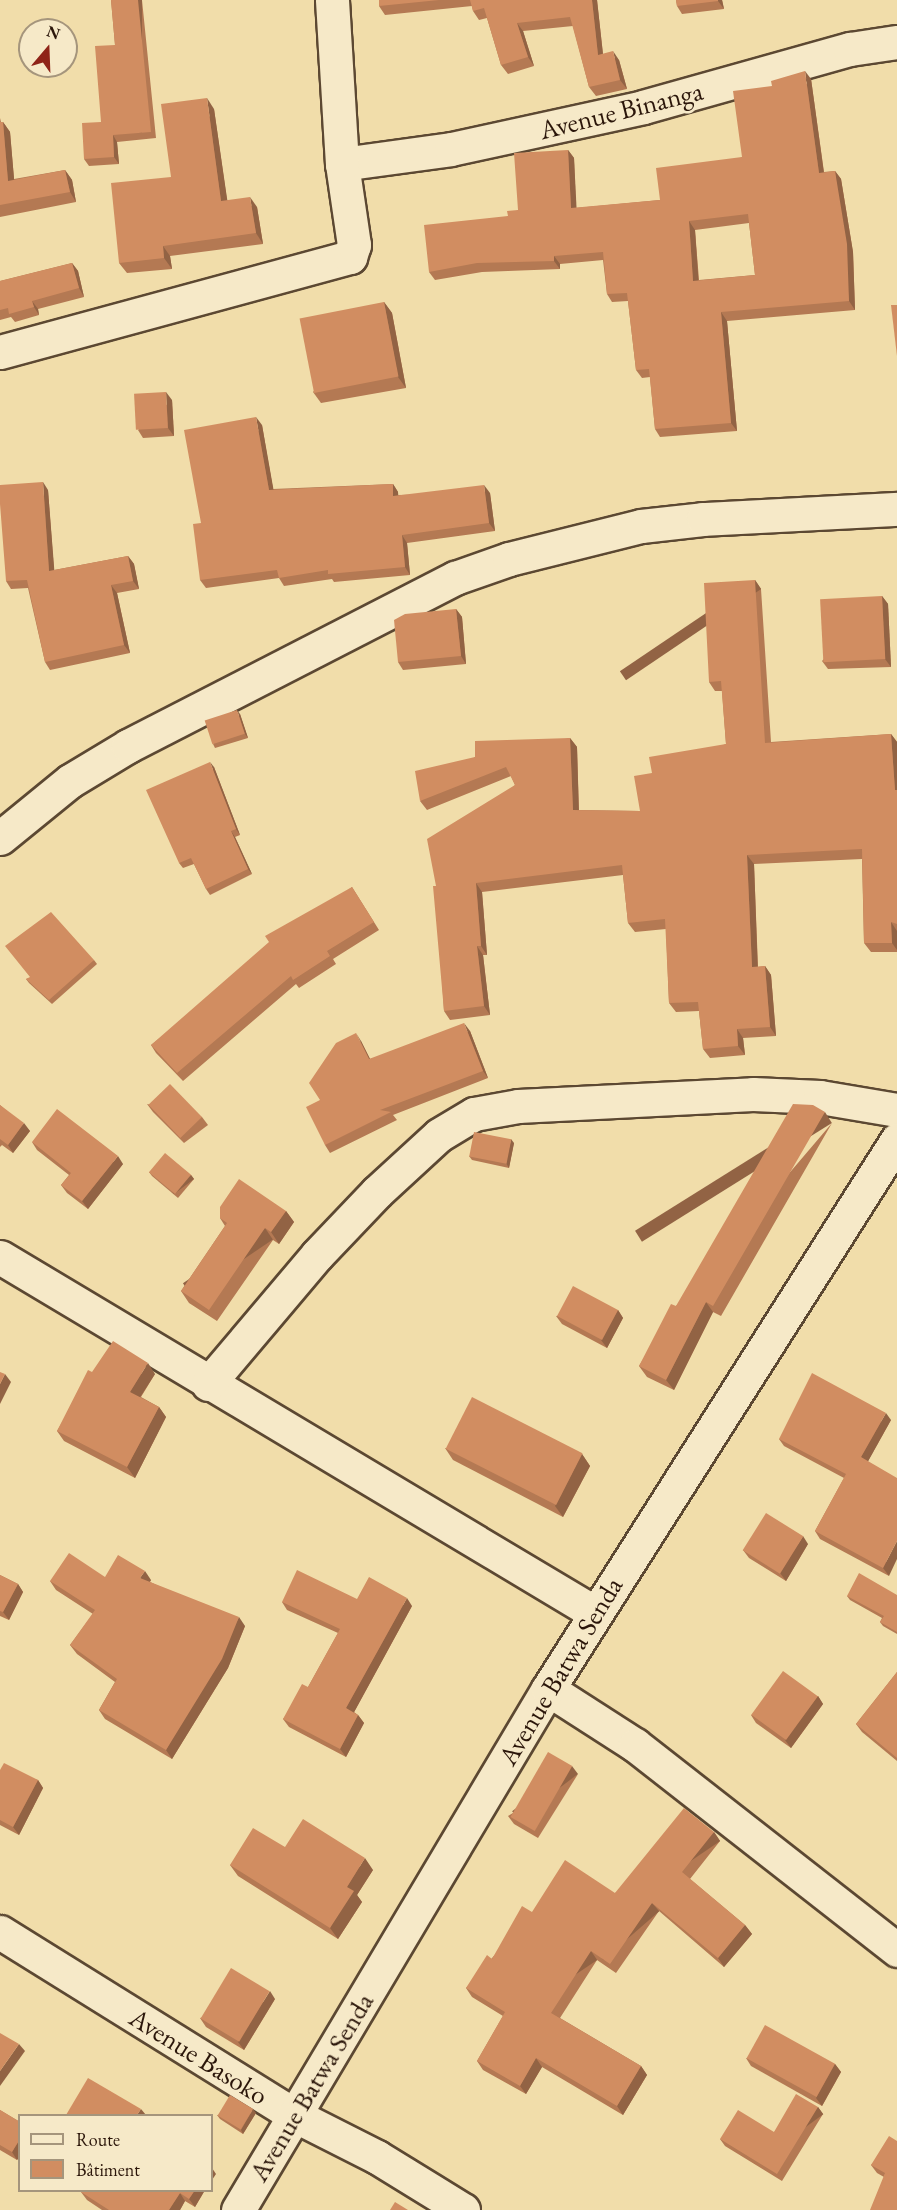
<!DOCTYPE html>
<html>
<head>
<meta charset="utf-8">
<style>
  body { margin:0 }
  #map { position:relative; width:897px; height:2210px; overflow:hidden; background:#f1ddaa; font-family:"EB Garamond",serif }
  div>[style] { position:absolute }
  .roads { filter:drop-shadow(2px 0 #5c4832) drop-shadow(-2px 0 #5c4832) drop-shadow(0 2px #5c4832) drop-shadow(0 -2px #5c4832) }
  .street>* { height:33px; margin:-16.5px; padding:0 16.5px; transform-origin:16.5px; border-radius:16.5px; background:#f6e9c8 }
  .wall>* { inset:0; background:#b47953 }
  .shaded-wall>* { inset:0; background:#926344; transform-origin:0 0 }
  .building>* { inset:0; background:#d18d61; transform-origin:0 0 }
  span { translate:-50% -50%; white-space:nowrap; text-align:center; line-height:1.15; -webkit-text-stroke:5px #f6e9c8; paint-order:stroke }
  .street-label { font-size:27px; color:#2b160a }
  .legend { position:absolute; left:18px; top:2114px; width:195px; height:78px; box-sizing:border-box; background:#f6e9c8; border:2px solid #a5957c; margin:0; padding:8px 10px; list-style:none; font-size:18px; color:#2b160a }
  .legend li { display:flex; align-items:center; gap:12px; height:30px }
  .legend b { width:30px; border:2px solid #a5957c }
  .north { position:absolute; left:18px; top:18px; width:60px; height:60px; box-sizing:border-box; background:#f6e9c8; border:2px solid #a5957c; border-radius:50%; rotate:19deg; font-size:16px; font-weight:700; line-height:24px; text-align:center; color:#2b160a }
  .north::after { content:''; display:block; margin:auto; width:21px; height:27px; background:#8f2418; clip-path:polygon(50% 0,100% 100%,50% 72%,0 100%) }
</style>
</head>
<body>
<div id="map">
  <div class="roads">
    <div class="street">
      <i style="left:342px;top:164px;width:110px;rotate:-7.8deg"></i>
      <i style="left:451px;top:149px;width:197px;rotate:-12.3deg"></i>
      <i style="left:643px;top:107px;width:215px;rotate:-15.7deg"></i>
      <i style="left:850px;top:49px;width:48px;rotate:-8.5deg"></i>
      <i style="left:0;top:352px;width:363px;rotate:-15.2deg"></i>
      <i style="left:350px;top:257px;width:13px;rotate:-72deg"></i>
      <i style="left:354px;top:245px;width:82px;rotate:-98.4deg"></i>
      <i style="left:342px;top:164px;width:164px;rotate:-93.5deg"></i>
      <i style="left:0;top:838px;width:90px;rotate:-39.2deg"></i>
      <i style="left:70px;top:781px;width:68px;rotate:-31.1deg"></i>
      <i style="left:128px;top:746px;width:368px;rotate:-27.2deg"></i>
      <i style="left:455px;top:578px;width:57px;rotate:-19.4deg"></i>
      <i style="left:509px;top:559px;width:136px;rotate:-14deg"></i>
      <i style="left:641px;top:526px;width:62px;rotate:-6.4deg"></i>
      <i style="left:703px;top:519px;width:194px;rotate:-3deg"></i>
      <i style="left:0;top:1257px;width:693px;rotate:30.89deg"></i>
      <i style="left:208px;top:1384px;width:169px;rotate:-49.8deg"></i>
      <i style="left:317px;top:1255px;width:87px;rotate:-46.4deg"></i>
      <i style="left:377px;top:1192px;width:84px;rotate:-42.6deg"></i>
      <i style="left:439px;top:1135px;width:41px;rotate:-31deg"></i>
      <i style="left:474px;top:1114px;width:45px;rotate:-10.3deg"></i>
      <i style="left:518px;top:1106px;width:235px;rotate:-2.9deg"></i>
      <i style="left:753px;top:1094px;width:67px;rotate:2.6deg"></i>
      <i style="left:820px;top:1097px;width:78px;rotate:9.6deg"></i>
      <i style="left:548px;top:1689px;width:103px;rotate:32.8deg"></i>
      <i style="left:635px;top:1745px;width:333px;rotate:38deg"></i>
      <i style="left:0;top:1932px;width:346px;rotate:31.9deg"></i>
      <i style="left:294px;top:2115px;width:93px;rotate:26.8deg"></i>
      <i style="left:377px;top:2157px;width:101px;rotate:31.6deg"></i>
      <i style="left:238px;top:2210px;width:606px;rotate:-59.25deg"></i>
      <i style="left:548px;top:1689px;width:651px;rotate:-57.56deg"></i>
    </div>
  </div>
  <div class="wall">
    <i style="clip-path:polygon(111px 0,142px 0,156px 138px,117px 142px,119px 164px,89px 166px,84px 159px,101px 122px,115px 45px)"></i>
    <i style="clip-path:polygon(379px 0,624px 0,597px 0,603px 54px,619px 60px,627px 89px,596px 96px,589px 87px,573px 26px,523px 31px,534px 66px,508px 74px,501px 65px,487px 18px,479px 20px,473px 11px,472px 6px,385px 15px,379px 6px)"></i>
    <i style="clip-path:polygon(676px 0,722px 0,724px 9px,682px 14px,677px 6px)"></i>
    <i style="clip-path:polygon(evenodd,811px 79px,824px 172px,835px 171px,841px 179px,853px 252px,855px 310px,727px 321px,737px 431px,660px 437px,655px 429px,650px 377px,642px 378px,636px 370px,628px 301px,612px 302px,607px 294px,603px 260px,560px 264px,560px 269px,482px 272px,435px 280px,429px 272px,508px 216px,518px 210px,568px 150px,574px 158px,576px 208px,660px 200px,742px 157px,811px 79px,749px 223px,755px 275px,699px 280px,695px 230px,749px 223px)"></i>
    <i style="clip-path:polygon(214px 109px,227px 200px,257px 207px,263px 244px,170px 256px,172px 269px,127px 273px,119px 263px)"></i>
    <i style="clip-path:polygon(0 118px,1px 122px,3px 122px,10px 132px,14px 179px,65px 170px,72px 180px,76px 202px,0 217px)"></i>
    <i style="clip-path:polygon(72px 263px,78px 271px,84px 297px,38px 309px,39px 315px,15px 322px,11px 317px,0 320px,0 281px)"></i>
    <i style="clip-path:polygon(384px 302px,392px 313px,406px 388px,321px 403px,313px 392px)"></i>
    <i style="clip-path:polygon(172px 400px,174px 436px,143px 438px,138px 430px)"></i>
    <i style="clip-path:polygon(262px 425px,273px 489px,393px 484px,398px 492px,398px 495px,490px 493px,495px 531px,407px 543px,410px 575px,334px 582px,332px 579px,284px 586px,279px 578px,206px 588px,200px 580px,201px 523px)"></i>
    <i style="clip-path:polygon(48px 490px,54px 570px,128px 556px,134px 564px,139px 589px,117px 593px,130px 653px,50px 670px,45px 662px,28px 588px,11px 589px,6px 581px)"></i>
    <i style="clip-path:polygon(755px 580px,761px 589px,771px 742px,891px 734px,897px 742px,897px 952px,871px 952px,864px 943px,862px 859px,754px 864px,758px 967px,765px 966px,771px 975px,776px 1036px,743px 1038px,745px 1055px,710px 1058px,703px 1049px,699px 1011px,676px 1012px,669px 1003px,666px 929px,635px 932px,628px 923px,623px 875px,482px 892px,487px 955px,483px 955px,490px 1015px,450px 1020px,444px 1011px,436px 886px,515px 785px,511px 776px,427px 810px,420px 801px,475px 757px,570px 738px,577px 747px,579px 810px,640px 811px,652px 773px,726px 744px,722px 691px,715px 691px,709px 682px)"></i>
    <i style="clip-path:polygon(882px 596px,888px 604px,891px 667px,828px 669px,822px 661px)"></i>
    <i style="clip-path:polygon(456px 609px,462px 617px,466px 664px,403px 670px,398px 662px)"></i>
    <i style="clip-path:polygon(240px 714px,248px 738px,215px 748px,213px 744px)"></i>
    <i style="clip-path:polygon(214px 767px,240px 835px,235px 837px,252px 874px,210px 895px,206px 889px,194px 864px,183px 868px,179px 863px)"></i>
    <i style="clip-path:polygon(352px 887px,379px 930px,333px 959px,336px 964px,299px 988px,296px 984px,183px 1081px,156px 1053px,151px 1045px)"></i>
    <i style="clip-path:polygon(94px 960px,97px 964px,52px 1004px,29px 983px,26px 979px)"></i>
    <i style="clip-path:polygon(470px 1031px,488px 1078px,393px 1115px,397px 1120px,330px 1153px,325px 1145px,320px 1100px,361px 1041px,370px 1059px)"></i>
    <i style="clip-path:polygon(147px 1104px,202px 1117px,208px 1125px,184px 1143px,153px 1112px)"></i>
    <i style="clip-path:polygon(0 1105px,30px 1131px,13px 1153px,2px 1145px,0 1147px)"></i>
    <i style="clip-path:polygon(832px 1123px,721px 1316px,713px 1312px,674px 1390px,647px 1377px,639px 1366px,676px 1306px)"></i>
    <i style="clip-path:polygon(32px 1142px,123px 1164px,88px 1209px,67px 1193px,61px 1185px,69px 1175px,37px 1150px)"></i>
    <i style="clip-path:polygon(514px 1143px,509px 1168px,472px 1160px,469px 1156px)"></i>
    <i style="clip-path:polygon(149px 1172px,191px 1175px,194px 1179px,178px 1198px,152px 1176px)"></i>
    <i style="clip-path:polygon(286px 1211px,294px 1222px,279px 1244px,273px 1240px,217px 1321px,189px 1303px,181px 1291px,225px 1226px,220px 1218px)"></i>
    <i style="clip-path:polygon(618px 1310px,623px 1318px,607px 1348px,562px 1324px,556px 1316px)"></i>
    <i style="clip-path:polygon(92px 1372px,155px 1374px,141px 1397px,159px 1407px,166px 1417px,135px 1478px,64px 1441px,57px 1431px)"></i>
    <i style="clip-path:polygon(891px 1420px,868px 1461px,889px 1576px,820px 1539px,815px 1531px,844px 1478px,784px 1446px,779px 1439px)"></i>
    <i style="clip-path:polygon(445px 1448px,582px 1454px,590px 1466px,563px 1517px,453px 1460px)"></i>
    <i style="clip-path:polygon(808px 1544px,786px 1581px,749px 1558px,743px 1550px)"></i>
    <i style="clip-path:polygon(0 1575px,18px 1584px,23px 1592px,9px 1620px,0 1616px)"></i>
    <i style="clip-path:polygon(105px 1577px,151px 1580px,150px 1582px,245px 1626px,228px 1668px,172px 1759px,105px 1719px,99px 1710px,115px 1682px,77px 1654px,70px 1645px,93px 1614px,56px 1590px,50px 1581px)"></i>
    <i style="clip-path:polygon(897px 1595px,897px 1634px,883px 1626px,880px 1622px,882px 1618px,850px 1600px,847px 1596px)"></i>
    <i style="clip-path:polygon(357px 1599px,412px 1606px,354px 1712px,358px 1715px,364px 1723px,346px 1757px,289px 1727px,283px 1719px,308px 1687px,338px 1633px,287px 1610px,282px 1602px)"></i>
    <i style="clip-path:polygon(897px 1672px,897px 1761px,862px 1732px,856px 1724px)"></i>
    <i style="clip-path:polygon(818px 1696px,823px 1704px,791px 1748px,756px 1723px,751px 1715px)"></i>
    <i style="clip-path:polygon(0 1770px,38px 1780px,43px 1788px,19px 1835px,0 1825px)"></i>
    <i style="clip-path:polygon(578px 1774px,538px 1838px,514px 1824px,508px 1816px)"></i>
    <i style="clip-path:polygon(714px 1832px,720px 1841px,690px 1879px,745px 1925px,752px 1934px,724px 1967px,659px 1911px,616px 1973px,597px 1960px,560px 2018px,641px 2066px,647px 2075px,623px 2115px,542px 2067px,526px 2094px,483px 2070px,477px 2061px,503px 2016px,472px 1997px,466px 1988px,532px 1912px,615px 1893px)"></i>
    <i style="clip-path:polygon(285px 1847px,373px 1870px,357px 1895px,362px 1902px,338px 1939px,238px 1876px,230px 1865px)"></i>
    <i style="clip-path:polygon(275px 1999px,244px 2050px,206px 2027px,200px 2018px)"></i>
    <i style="clip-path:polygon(746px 2058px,835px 2064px,841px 2072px,822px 2106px,751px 2066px)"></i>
    <i style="clip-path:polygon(818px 2107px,823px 2114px,782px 2181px,725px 2146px,720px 2139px,774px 2132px)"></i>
    <i style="clip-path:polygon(0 2110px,20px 2122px,20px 2156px,17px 2160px,0 2150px)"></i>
    <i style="clip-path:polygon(256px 2113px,243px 2134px,220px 2119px,217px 2115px)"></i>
    <i style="clip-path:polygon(897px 2141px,884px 2177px,877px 2173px,871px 2165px)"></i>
    <i style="clip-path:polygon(82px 2190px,205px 2190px,195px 2207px,185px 2201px,180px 2210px,102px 2210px,87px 2200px,81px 2192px)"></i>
  </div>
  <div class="shaded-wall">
    <i style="left:138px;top:0;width:4px;height:133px"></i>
    <i style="clip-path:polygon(592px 0,597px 0,604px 64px,598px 55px)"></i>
    <i style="clip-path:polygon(718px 0,722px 0,724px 9px,718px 1px)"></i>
    <i style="clip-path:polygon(517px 23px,523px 31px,534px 66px,528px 57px)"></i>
    <i style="clip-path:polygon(613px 51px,619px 60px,627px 89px,620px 80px)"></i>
    <i style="clip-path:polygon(805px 71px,811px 79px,825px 181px,819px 173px)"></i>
    <i style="clip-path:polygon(207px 98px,214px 109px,229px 212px,221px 201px)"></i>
    <i style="clip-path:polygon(3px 122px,10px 132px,15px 190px,8px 181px)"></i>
    <i style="clip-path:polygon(113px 135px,117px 142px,119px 164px,114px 157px)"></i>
    <i style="clip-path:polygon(568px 150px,574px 158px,577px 217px,571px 208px)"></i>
    <i style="clip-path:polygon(65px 170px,72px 180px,76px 202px,70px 192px)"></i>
    <i style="clip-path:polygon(835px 171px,841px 179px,853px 252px,855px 310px,849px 301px)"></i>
    <i style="clip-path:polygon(250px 197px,257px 207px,263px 244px,256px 233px)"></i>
    <i style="clip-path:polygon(689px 221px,695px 230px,699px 289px,693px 281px)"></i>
    <i style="clip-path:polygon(163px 246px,170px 256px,172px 269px,164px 258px)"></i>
    <i style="clip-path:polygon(554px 256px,560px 264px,560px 269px,554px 261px)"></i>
    <i style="clip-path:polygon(72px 263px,78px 271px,84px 297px,79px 288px)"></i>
    <i style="clip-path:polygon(32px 301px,38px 309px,39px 315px,34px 307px)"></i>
    <i style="clip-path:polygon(384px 302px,392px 313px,406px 388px,398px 377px)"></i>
    <i style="clip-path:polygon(721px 312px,727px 321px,737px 431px,731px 423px)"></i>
    <i style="clip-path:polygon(166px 392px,172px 400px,174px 436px,168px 428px)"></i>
    <i style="clip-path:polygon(256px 417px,262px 425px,275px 498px,269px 490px)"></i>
    <i style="clip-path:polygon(43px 482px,48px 490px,55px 579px,49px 571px)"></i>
    <i style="clip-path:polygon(393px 484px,398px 492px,399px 504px,393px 496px)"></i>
    <i style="clip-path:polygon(484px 485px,490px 493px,495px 531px,489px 523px)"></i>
    <i style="clip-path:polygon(402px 535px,407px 543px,410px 575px,405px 567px)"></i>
    <i style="clip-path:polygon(128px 556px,134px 564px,139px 589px,133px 581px)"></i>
    <i style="left:755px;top:580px;width:11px;height:163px;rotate:56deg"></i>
    <i style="clip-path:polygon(111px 585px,117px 593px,130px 653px,124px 645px)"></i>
    <i style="clip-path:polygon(882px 596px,888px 604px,891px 667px,885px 659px)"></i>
    <i style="clip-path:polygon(456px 609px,462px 617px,466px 664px,461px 656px)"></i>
    <i style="clip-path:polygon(237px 710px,240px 714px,248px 738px,245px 734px)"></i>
    <i style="clip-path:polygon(891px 734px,897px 742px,897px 793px,895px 790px)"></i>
    <i style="clip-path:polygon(570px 738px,577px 747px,579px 819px,573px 810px)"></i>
    <i style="clip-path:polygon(210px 762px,214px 767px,240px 835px,236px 829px)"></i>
    <i style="clip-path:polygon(231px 831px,235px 837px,252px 874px,248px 869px)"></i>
    <i style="clip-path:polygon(747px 855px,754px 864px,758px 976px,752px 967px)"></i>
    <i style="clip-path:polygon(476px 883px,482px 892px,487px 955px,481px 946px)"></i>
    <i style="clip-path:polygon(891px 922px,897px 931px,897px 950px,892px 943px)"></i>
    <i style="clip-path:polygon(477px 946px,483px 955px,490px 1015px,484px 1006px)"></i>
    <i style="clip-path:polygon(765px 966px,771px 975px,776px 1036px,770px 1027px)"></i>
    <i style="clip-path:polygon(464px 1023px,470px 1031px,488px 1078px,483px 1071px)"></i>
    <i style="clip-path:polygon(737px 1029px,743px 1038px,745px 1055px,738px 1046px)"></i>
    <i style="clip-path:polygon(356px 1033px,361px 1041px,374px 1067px,369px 1059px)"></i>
    <i style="left:825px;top:1112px;width:13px;height:224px;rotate:58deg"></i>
    <i style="clip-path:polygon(24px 1123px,30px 1131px,13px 1153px,8px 1145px)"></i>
    <i style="clip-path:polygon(511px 1139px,514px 1143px,509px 1168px,506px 1163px)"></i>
    <i style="clip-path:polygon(118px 1156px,123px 1164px,88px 1209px,82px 1201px)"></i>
    <i style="left:191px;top:1175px;width:5px;height:25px;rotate:53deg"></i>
    <i style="clip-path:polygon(286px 1211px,294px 1222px,279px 1244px,271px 1232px)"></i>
    <i style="left:265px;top:1228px;width:14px;height:99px;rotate:56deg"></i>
    <i style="clip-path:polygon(706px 1302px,713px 1312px,674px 1390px,666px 1380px)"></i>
    <i style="clip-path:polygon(618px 1310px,623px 1318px,607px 1348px,601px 1340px)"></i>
    <i style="clip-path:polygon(148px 1363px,155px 1374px,137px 1402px,130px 1392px)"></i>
    <i style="clip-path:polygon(5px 1374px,11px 1382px,0 1404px,0 1384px)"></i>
    <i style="clip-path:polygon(159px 1407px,166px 1417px,135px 1478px,127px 1467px)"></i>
    <i style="clip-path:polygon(886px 1413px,891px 1420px,866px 1465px,861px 1457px)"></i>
    <i style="clip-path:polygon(582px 1454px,590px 1466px,563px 1517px,555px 1506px)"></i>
    <i style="clip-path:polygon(803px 1536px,808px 1544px,786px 1581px,780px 1573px)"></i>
    <i style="clip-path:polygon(897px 1541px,897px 1559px,889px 1576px,883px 1568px)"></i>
    <i style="clip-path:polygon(145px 1571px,151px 1580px,146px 1587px,140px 1578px)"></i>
    <i style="clip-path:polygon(18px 1584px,23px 1592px,9px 1620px,3px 1612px)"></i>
    <i style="clip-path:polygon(407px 1598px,412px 1606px,352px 1716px,346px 1708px)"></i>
    <i style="clip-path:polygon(239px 1617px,245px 1626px,228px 1668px,172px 1759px,166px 1750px)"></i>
    <i style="clip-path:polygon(818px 1696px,823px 1704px,791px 1748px,785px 1740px)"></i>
    <i style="clip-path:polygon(358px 1715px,364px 1723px,346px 1757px,340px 1749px)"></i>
    <i style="left:572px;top:1766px;width:10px;height:75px;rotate:53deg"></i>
    <i style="clip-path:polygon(38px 1780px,43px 1788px,19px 1835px,13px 1827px)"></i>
    <i style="left:714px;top:1832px;width:11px;height:51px;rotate:56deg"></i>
    <i style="clip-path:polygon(365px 1858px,373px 1870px,357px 1895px,362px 1902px,338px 1939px,330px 1928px,347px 1887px)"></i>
    <i style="left:652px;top:1903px;width:11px;height:74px;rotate:49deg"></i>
    <i style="clip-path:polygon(745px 1925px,752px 1934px,724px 1967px,718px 1958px)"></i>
    <i style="left:591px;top:1951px;width:11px;height:74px;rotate:56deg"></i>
    <i style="clip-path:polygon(270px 1991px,275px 1999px,244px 2050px,238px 2042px)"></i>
    <i style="clip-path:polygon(19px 2044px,25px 2051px,0 2086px,0 2071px)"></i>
    <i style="clip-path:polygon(536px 2058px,542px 2067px,526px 2094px,520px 2086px)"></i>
    <i style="clip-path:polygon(835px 2064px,841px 2072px,822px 2106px,816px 2098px)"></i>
    <i style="clip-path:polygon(641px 2066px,647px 2075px,623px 2115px,617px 2106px)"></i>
    <i style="left:818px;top:2107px;width:9px;height:79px;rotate:54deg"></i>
    <i style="clip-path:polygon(141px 2109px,146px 2115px,137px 2115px)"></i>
    <i style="clip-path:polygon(253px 2109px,256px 2113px,243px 2134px,241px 2130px)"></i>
    <i style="clip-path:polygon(20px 2139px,20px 2156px,17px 2160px,12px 2152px)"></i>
    <i style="clip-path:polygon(212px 2168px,216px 2174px,212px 2180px)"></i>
    <i style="clip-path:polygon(195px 2190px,205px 2190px,195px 2207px,189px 2199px)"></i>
    <i style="clip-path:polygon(180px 2193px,185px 2201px,180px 2210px,169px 2210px)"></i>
  </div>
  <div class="building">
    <i style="clip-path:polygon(111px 0,138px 0,151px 132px,113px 135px,114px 157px,84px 159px,82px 123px,101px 122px,95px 46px,115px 45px)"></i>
    <i style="clip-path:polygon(379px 0,439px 0,379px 6px)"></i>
    <i style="clip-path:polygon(470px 0,592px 0,598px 55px,613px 51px,620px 80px,589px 87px,570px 17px,517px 23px,528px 57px,501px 65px,484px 8px,473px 11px)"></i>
    <i style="clip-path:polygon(676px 0,718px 0,718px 1px,677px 6px)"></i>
    <i style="clip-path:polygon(evenodd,805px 71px,819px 173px,835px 171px,847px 244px,849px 301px,721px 312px,731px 423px,655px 429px,649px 369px,636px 370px,627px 293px,607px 294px,603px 252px,554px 256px,554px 261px,477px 263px,429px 272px,424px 225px,508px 216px,507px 211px,518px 210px,514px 153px,568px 150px,571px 208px,660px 200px,656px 168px,742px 157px,733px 91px,772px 86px,771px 81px,805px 71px,748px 214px,755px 275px,693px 281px,689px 221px,748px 214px)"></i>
    <i style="clip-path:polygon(207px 98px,221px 201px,250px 197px,256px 233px,163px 246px,164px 258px,119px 263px,111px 183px,171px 177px,161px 104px)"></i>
    <i style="clip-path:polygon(0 122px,3px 122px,8px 181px,65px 170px,70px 192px,0 205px)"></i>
    <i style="clip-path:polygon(72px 263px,79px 288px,32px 301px,34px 307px,9px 314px,8px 308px,0 310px,0 281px)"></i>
    <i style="left:384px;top:302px;width:76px;height:86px;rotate:79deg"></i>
    <i style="clip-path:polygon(891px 305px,897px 305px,897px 356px)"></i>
    <i style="left:166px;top:392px;width:36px;height:32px;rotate:87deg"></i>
    <i style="clip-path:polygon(256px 417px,269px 490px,393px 484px,393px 496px,484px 485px,489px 523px,402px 535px,405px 567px,328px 574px,328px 570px,279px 578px,277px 570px,200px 580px,193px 524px,201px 523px,184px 430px)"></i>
    <i style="clip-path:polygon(43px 482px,49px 571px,128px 556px,133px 581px,111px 585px,124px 645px,45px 662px,27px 580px,6px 581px,0 504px,0 485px)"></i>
    <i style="clip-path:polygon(755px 580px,765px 743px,891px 734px,895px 790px,897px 790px,897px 924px,891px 922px,892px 943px,864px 943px,862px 849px,747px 855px,752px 967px,765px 966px,770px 1027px,737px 1029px,738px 1046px,703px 1049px,698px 1002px,669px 1003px,665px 919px,628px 923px,622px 865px,476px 883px,481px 946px,477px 946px,484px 1006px,444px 1011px,433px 886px,436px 886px,427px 839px,515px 785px,506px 767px,420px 801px,415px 771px,475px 757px,475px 741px,570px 738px,573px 810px,640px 811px,634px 776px,652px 773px,649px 757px,726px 744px,721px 681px,709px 682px,704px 583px)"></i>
    <i style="left:882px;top:596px;width:63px;height:62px;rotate:87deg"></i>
    <i style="clip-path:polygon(456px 609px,461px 656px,398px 662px,394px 620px,405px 614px)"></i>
    <i style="left:237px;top:710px;width:25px;height:34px;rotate:72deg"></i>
    <i style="clip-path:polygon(210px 762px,236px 829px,231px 831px,248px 869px,206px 889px,191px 858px,179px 863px,146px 790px)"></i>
    <i style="clip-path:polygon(352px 887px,374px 922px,327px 951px,330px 956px,293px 980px,291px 976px,177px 1073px,151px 1045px,269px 942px,265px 936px)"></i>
    <i style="clip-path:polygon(51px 912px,94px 960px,49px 1000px,26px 979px,30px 977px,5px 946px)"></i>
    <i style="clip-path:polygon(464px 1023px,483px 1071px,380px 1110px,391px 1112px,325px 1145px,306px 1107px,320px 1100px,309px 1083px,336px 1043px,356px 1033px,369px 1059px)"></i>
    <i style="left:170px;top:1084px;width:46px;height:30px;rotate:46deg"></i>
    <i style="clip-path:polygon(793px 1104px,813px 1105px,825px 1112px,713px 1306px,706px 1302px,666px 1380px,639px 1366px,671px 1304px,676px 1306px)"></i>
    <i style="clip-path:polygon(0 1105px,24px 1123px,8px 1145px,0 1139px)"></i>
    <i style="clip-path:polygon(57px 1109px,118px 1156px,82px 1201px,61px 1185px,71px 1173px,32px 1142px)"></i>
    <i style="left:474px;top:1132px;width:38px;height:25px;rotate:11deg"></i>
    <i style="left:165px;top:1153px;width:34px;height:25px;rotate:40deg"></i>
    <i style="clip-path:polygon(239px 1179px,286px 1211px,271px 1232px,265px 1228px,209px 1310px,181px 1291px,227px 1223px,220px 1218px,220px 1207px)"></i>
    <i style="left:573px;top:1286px;width:51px;height:34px;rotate:28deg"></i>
    <i style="clip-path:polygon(113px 1341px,148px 1363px,130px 1392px,159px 1407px,127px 1467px,57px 1431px,88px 1370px,92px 1372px)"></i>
    <i style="clip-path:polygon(0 1372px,5px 1374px,0 1384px)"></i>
    <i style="clip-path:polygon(812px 1373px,886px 1413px,861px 1457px,897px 1478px,897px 1541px,883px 1568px,815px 1531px,846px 1474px,779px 1439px)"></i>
    <i style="left:472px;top:1397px;width:124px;height:58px;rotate:27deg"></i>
    <i style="left:766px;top:1513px;width:44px;height:44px;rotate:32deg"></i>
    <i style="clip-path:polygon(69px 1553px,105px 1577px,118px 1555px,145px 1571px,140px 1578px,239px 1617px,222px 1659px,166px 1750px,99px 1710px,117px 1679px,70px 1645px,95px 1610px,50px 1581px)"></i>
    <i style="clip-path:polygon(297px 1570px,357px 1599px,369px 1577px,407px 1598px,346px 1708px,358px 1715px,340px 1749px,283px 1719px,302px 1684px,308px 1687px,340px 1629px,282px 1602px)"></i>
    <i style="clip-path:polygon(859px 1573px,897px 1595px,897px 1632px,880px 1622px,884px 1616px,847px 1596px)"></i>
    <i style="clip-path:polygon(0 1575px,18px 1584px,3px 1612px,0 1611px)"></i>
    <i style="left:783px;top:1671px;width:43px;height:54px;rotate:36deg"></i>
    <i style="clip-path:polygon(897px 1672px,897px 1758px,856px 1724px)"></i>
    <i style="left:548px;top:1752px;width:28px;height:75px;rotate:30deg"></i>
    <i style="clip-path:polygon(4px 1763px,38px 1780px,13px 1827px,0 1820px,0 1770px)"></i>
    <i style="clip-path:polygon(684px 1808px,714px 1832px,682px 1872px,745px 1925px,718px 1958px,652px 1903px,610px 1964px,591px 1951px,551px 2013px,641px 2066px,617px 2106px,536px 2058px,520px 2086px,477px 2061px,505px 2012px,466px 1988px,487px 1955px,492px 1959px,522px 1906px,532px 1912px,565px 1860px,615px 1893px)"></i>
    <i style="clip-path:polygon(303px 1819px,365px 1858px,347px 1887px,354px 1891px,330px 1928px,230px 1865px,253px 1828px,285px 1847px)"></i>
    <i style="left:231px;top:1968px;width:45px;height:59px;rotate:31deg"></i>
    <i style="left:765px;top:2025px;width:80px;height:38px;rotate:29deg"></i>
    <i style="clip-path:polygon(0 2033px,19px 2044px,0 2071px)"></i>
    <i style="clip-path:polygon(88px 2078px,141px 2109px,137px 2115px,66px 2115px)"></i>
    <i style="clip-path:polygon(796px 2094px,818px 2107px,777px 2174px,720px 2139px,738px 2110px,774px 2132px)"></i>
    <i style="left:230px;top:2095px;width:27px;height:24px;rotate:31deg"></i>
    <i style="clip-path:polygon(0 2110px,20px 2122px,20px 2139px,12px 2152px,0 2145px)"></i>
    <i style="clip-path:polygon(889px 2136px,897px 2141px,897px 2210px,870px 2210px,885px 2173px,871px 2165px)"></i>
    <i style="clip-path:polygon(82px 2190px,195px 2190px,189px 2199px,180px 2193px,169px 2210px,109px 2210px,81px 2192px)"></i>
    <i style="clip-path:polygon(395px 2202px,408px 2210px,390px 2210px)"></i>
  </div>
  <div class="street-label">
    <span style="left:621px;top:110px;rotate:-14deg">Avenue Binanga</span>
    <span style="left:560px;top:1671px;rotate:-59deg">Avenue Batwa Senda</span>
    <span style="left:199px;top:2056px;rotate:32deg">Avenue Basoko</span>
    <span style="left:311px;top:2087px;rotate:-59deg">Avenue Batwa Senda</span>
  </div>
  <ul class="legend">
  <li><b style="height:8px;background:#f6e9c8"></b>Route</li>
  <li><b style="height:16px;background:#d18d61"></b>Bâtiment</li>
  </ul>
  <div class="north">N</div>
</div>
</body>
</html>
